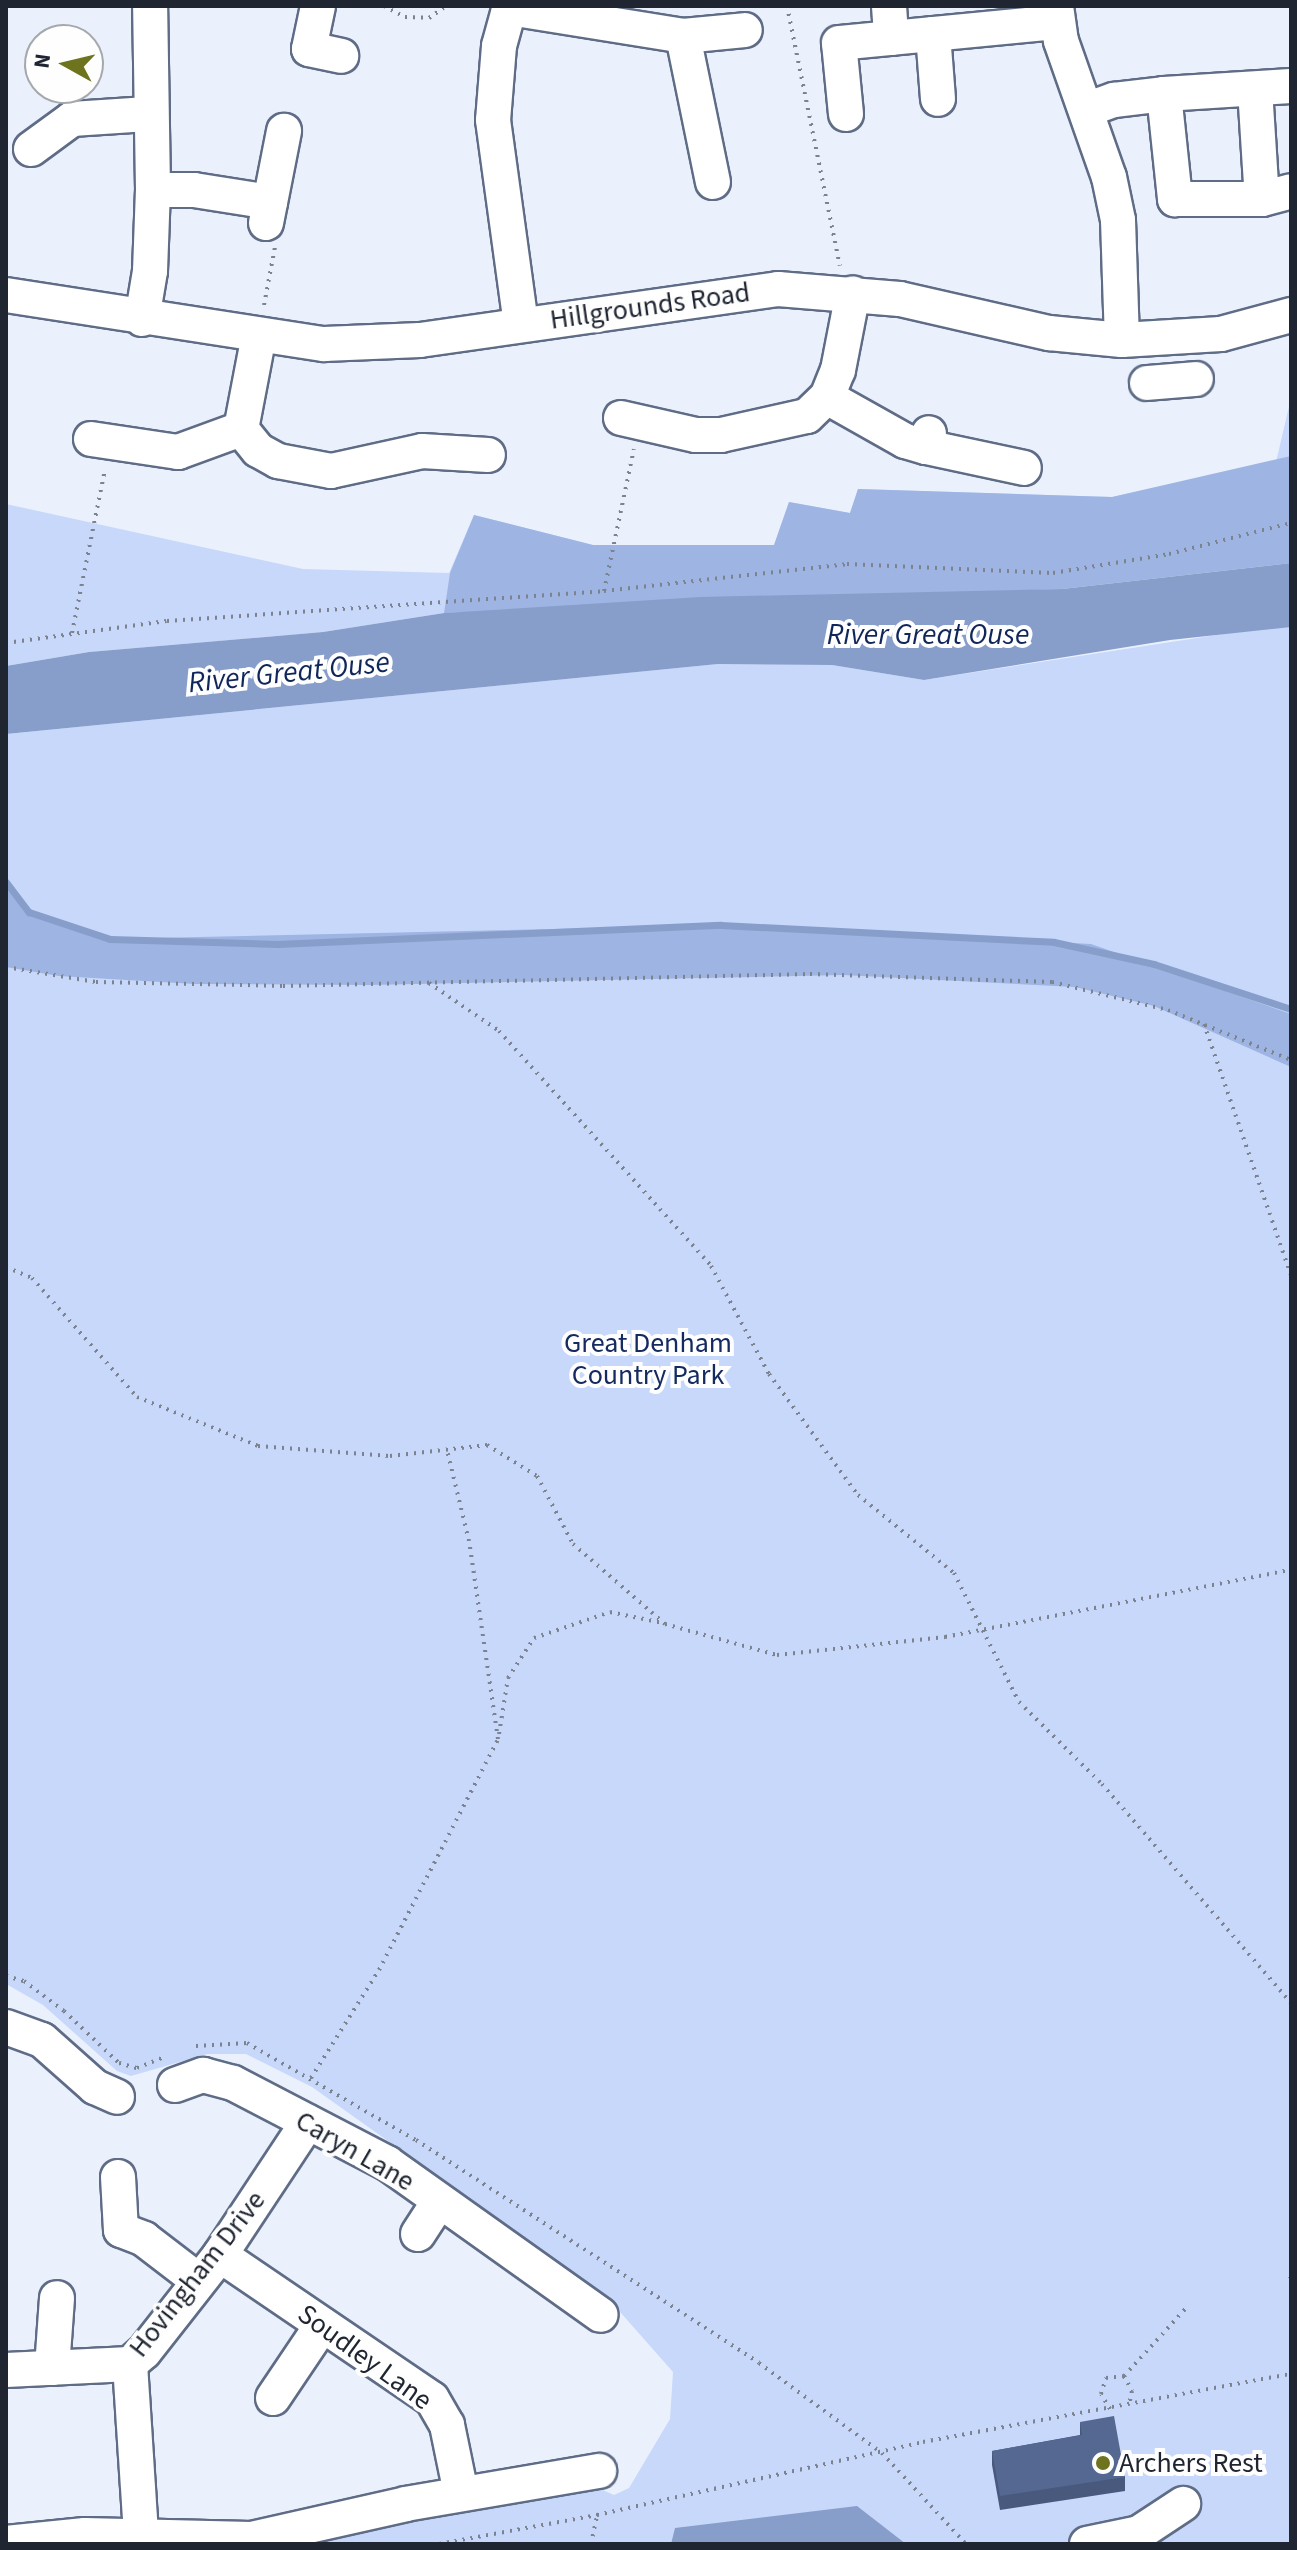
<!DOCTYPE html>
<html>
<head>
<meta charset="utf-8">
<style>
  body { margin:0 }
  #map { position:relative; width:1297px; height:2550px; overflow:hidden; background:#eaf1fd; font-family:"Source Sans 3",sans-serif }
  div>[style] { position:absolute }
  .green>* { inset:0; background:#c7d8fa }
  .forest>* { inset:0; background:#9eb4e2 }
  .water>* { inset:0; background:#879dca }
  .stream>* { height:7px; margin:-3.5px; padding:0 3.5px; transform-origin:3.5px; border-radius:3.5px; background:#879dca }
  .path>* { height:4px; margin-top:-2px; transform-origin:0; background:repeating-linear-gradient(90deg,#7c828e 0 2px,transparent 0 8px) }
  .roads { filter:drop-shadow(2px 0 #5f6c86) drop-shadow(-2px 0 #5f6c86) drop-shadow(0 2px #5f6c86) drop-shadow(0 -2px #5f6c86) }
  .minor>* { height:34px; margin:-17px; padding:0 17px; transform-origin:17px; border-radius:17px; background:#fff }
  .wall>* { inset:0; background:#48597d }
  .building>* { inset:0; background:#546891 }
  .dots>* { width:22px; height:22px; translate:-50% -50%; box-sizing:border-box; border:4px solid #fefefe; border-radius:50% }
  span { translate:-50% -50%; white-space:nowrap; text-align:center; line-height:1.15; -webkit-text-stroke:8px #fefefe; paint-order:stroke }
  .street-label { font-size:28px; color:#202631 }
  .park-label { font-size:28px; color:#142a60 }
  .poi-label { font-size:28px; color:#202631 }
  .left { translate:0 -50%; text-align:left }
  .water-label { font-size:30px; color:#10265b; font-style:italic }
  .frame { position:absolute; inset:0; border:8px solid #202631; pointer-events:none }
  .north { position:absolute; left:24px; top:24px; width:80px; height:80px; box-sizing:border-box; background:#fefefe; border:2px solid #a5a8ac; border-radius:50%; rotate:278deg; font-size:22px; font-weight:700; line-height:32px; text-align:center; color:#202631 }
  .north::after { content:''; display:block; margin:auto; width:28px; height:36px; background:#6d741d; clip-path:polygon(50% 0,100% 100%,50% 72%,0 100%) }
</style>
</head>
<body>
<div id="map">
  <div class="green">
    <i style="clip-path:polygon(1291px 398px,1291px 563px,444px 613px,323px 632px,89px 652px,6px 666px,6px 504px,303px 569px,449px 573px,474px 515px,593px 545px,774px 545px,789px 502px,850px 513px,858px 489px,1112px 497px,1276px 462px)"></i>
    <i style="clip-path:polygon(1275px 626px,1291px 627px,1291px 2544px,260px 2544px,416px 2514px,424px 2519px,582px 2481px,614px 2495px,629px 2488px,670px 2419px,673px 2372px,606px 2296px,312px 2087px,246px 2054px,207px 2054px,131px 2076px,117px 2071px,43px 2005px,6px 1984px,6px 734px,718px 664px,832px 665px,924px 680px)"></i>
  </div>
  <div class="forest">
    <i style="clip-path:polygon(1291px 456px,1291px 563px,1062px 589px,444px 613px,450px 573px,474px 515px,593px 545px,774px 545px,789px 502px,850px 513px,858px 489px,1112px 497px)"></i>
    <i style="clip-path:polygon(6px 882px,30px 912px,110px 939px,729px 925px,1091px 944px,1291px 1014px,1291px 1067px,1154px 1006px,1075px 987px,842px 975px,369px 985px,195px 984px,59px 976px,6px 967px)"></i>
  </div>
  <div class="water">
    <i style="clip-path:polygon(1291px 563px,1291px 627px,1170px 640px,924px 680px,832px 665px,718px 664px,6px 734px,6px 666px,89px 652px,323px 632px,444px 613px,701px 597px,1062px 589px)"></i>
    <i style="clip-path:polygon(857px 2506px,906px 2544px,671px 2544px,675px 2528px)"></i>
  </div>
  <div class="stream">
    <i style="left:6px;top:882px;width:38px;rotate:53deg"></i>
    <i style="left:29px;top:912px;width:85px;rotate:18.4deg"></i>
    <i style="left:110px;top:939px;width:167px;rotate:1.7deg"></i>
    <i style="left:277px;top:944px;width:444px;rotate:-2.5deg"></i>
    <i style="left:721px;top:925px;width:333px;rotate:2.9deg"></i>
    <i style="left:1054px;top:942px;width:102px;rotate:12.4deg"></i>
    <i style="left:1154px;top:964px;width:144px;rotate:18.2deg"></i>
  </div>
  <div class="path">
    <i style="left:384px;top:6px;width:24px;rotate:28deg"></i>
    <i style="left:405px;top:17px;width:24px;rotate:2deg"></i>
    <i style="left:429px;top:18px;width:21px;rotate:-35deg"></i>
    <i style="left:787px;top:6px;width:265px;rotate:78.5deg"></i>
    <i style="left:264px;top:305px;width:59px;rotate:-79.3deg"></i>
    <i style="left:604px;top:591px;width:145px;rotate:-78.1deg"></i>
    <i style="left:72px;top:633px;width:166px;rotate:-78.6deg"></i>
    <i style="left:6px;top:643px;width:162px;rotate:-7.8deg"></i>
    <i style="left:167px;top:621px;width:438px;rotate:-3.9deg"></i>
    <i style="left:604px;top:591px;width:244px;rotate:-6.3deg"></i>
    <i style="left:847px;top:564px;width:206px;rotate:2.5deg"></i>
    <i style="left:1053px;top:573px;width:118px;rotate:-9.3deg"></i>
    <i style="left:1169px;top:554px;width:126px;rotate:-14.3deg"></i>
    <i style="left:6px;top:967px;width:91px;rotate:9.5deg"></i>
    <i style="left:96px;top:982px;width:187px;rotate:1.2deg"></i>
    <i style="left:283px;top:986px;width:527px;rotate:-1.3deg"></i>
    <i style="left:810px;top:974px;width:242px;rotate:1.9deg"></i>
    <i style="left:1052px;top:982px;width:119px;rotate:13.6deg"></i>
    <i style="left:1168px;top:1010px;width:133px;rotate:22.1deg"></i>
    <i style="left:429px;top:983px;width:85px;rotate:34.4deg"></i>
    <i style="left:499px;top:1031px;width:316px;rotate:47.9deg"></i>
    <i style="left:711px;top:1266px;width:123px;rotate:61.8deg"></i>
    <i style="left:769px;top:1374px;width:150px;rotate:53.7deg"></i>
    <i style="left:858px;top:1495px;width:124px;rotate:39.1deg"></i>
    <i style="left:954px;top:1573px;width:144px;rotate:63.3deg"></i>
    <i style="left:1019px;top:1702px;width:117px;rotate:44.7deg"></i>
    <i style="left:1102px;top:1784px;width:289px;rotate:49.2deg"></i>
    <i style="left:1204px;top:1024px;width:266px;rotate:70.9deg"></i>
    <i style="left:6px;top:1267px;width:28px;rotate:23deg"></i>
    <i style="left:32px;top:1278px;width:159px;rotate:48.6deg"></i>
    <i style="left:137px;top:1397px;width:131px;rotate:22deg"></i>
    <i style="left:258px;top:1446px;width:132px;rotate:4.3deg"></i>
    <i style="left:390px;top:1456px;width:98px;rotate:-6.5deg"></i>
    <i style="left:487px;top:1445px;width:59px;rotate:31.8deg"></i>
    <i style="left:537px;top:1476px;width:77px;rotate:62.1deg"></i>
    <i style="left:573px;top:1544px;width:122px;rotate:41deg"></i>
    <i style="left:665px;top:1624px;width:116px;rotate:15.5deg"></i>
    <i style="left:777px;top:1655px;width:169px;rotate:-6.1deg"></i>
    <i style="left:945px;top:1637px;width:352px;rotate:-11deg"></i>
    <i style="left:499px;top:1734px;width:57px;rotate:-80.9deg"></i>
    <i style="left:508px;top:1678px;width:48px;rotate:-57deg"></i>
    <i style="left:534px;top:1638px;width:80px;rotate:-18.9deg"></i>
    <i style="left:610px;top:1612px;width:54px;rotate:11.7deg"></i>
    <i style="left:6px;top:1976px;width:19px;rotate:16deg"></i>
    <i style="left:24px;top:1981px;width:50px;rotate:36.9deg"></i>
    <i style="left:64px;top:2011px;width:76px;rotate:43.4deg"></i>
    <i style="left:119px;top:2063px;width:19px;rotate:16deg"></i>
    <i style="left:137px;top:2068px;width:27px;rotate:-22deg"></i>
    <i style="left:196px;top:2046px;width:51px;rotate:-3.4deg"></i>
    <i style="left:247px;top:2043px;width:195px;rotate:29.9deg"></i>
    <i style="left:416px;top:2140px;width:409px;rotate:33deg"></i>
    <i style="left:759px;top:2363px;width:152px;rotate:36.2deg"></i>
    <i style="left:882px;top:2453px;width:124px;rotate:47.3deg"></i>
    <i style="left:311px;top:2078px;width:128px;rotate:-57.8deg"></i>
    <i style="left:379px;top:1970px;width:260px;rotate:-62.7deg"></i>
    <i style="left:498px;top:1739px;width:200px;rotate:-98.3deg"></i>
    <i style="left:469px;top:1541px;width:94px;rotate:-103.6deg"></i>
    <i style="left:1289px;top:2276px;width:2px;rotate:27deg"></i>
    <i style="left:1124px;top:2376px;width:17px;rotate:62deg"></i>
    <i style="left:1132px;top:2391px;width:14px;rotate:102deg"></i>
    <i style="left:1110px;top:2409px;width:17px;rotate:-121deg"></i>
    <i style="left:1101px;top:2394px;width:17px;rotate:-73deg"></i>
    <i style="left:1106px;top:2378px;width:18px;rotate:-6deg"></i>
    <i style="left:1124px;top:2376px;width:93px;rotate:-47.6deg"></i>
    <i style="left:439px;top:2544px;width:161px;rotate:-10.4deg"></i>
    <i style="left:597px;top:2515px;width:334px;rotate:-12.6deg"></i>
    <i style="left:923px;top:2442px;width:374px;rotate:-10.5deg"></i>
    <i style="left:591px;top:2544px;width:30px;rotate:-78deg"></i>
  </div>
  <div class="roads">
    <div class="minor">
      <i style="left:318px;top:6px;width:44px;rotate:101.8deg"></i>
      <i style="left:309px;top:49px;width:33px;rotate:12deg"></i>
      <i style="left:510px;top:6px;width:41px;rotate:105.4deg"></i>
      <i style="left:499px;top:46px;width:74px;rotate:94.6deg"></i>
      <i style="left:493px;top:120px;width:206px;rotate:82.2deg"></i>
      <i style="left:889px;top:6px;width:32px;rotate:86deg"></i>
      <i style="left:1056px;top:6px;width:35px;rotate:82deg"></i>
      <i style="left:1061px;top:41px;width:144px;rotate:70.6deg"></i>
      <i style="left:1109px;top:177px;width:44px;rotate:78.2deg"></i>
      <i style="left:1118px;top:220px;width:120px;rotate:88.1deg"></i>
      <i style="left:509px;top:8px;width:176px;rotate:9.1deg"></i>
      <i style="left:683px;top:36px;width:149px;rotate:78.4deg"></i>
      <i style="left:933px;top:34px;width:65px;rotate:85.6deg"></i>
      <i style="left:683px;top:36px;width:62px;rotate:-5.5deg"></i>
      <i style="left:1255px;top:89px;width:110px;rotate:86.4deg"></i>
      <i style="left:1164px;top:94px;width:106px;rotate:84deg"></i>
      <i style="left:1175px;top:199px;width:87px"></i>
      <i style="left:1262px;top:199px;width:30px;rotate:-15deg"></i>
      <i style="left:1086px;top:110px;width:30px;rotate:-20deg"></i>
      <i style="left:1114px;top:100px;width:50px;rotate:-6.8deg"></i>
      <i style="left:1164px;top:94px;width:127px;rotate:-3.6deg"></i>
      <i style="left:846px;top:114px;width:71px;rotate:-95.6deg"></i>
      <i style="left:839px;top:43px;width:219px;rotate:-5.5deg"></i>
      <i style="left:31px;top:149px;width:51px;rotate:-36.2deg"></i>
      <i style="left:72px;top:119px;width:76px;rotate:-3.8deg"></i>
      <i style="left:153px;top:190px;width:41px"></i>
      <i style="left:194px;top:190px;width:77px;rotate:9deg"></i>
      <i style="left:266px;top:223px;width:94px;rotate:-78.9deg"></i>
      <i style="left:6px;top:295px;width:322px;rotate:8.8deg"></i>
      <i style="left:324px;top:344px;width:96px;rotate:-2.4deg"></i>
      <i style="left:420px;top:340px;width:362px;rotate:-8.1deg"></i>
      <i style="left:778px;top:289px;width:122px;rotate:4.7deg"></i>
      <i style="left:900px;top:299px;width:153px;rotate:12.9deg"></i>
      <i style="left:1049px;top:333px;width:73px;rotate:5.5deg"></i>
      <i style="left:1122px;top:340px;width:99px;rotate:-3.5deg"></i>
      <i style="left:1221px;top:334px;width:73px;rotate:-15.2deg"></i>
      <i style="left:142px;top:319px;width:49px;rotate:-80.5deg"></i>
      <i style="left:150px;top:271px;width:81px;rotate:-87.9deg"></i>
      <i style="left:153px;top:190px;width:184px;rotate:-90.9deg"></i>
      <i style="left:259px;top:335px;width:96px;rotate:100.8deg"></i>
      <i style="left:241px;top:429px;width:27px;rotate:51deg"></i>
      <i style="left:258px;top:450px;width:23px;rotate:29deg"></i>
      <i style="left:278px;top:461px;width:54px;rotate:10.7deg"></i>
      <i style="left:331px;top:471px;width:93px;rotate:-12.4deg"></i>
      <i style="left:422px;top:451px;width:66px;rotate:3.5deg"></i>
      <i style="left:1147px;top:383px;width:49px;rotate:-4.7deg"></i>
      <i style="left:827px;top:397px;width:90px;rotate:29.4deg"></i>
      <i style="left:905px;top:441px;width:22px;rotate:16deg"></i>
      <i style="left:926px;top:447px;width:14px;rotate:-78deg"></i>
      <i style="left:621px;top:418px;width:77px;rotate:12.8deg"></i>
      <i style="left:696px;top:435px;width:25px"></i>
      <i style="left:721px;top:435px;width:88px;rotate:-12.5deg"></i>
      <i style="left:807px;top:416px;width:28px;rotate:-44deg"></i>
      <i style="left:827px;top:397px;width:29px;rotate:-68deg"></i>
      <i style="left:838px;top:370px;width:78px;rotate:-79deg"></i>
      <i style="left:91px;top:439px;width:88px;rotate:8.5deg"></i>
      <i style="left:178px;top:452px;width:67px;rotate:-20.1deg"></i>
      <i style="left:926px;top:447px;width:100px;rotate:12.1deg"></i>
      <i style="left:6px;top:2027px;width:38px;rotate:20deg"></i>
      <i style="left:42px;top:2040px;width:71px;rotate:41.6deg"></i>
      <i style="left:95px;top:2087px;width:24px;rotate:24deg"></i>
      <i style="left:175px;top:2085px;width:30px;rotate:-20deg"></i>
      <i style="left:203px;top:2075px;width:31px;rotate:15deg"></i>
      <i style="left:233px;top:2083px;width:174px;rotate:27.5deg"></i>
      <i style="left:387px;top:2163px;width:262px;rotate:35.4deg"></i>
      <i style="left:118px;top:2177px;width:53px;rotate:86.8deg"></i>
      <i style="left:121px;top:2230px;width:25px;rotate:21deg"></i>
      <i style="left:144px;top:2239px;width:69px;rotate:37.4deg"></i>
      <i style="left:418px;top:2234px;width:38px;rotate:-57deg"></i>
      <i style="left:220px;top:2255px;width:256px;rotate:34.2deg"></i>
      <i style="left:432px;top:2399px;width:30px;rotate:60deg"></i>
      <i style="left:447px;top:2425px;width:69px;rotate:78.4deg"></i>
      <i style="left:130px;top:2364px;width:171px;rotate:86.3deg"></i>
      <i style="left:52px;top:2368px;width:70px;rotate:-85.9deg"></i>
      <i style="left:6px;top:2370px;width:124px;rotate:-2.8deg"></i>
      <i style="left:130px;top:2364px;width:18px;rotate:-41deg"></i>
      <i style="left:144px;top:2352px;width:123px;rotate:-51.9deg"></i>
      <i style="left:220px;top:2255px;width:159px;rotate:-56.5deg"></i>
      <i style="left:273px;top:2398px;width:88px;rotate:-56.1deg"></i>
      <i style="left:6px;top:2543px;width:79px;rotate:-5.8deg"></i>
      <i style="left:85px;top:2535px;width:166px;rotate:1.4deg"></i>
      <i style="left:251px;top:2539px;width:159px;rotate:-12.7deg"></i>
      <i style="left:406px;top:2504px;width:196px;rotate:-9.7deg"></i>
      <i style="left:1087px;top:2544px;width:53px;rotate:-11.9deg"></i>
      <i style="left:1139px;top:2533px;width:53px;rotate:-33.4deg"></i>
    </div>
  </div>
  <div class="wall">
    <i style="clip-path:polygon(1080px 2422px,1125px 2477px,1125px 2491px,1000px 2510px,992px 2465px,992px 2451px,1080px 2435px)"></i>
  </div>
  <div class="building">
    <i style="clip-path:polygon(1114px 2416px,1125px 2477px,1000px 2496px,992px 2451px,1082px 2435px,1080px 2422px)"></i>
  </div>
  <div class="dots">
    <i style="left:1103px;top:2463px;background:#6d741d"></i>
  </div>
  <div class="street-label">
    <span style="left:650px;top:306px;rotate:-8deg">Hillgrounds Road</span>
    <span style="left:355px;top:2151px;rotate:30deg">Caryn Lane</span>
    <span style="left:197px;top:2274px;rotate:-52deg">Hovingham Drive</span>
    <span style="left:365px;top:2357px;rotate:36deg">Soudley Lane</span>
  </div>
  <div class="park-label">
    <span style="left:648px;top:1359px">Great Denham<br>Country Park</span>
  </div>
  <div class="poi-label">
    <span class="left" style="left:1119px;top:2463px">Archers Rest</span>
  </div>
  <div class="water-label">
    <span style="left:928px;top:635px">River Great Ouse</span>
    <span style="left:289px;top:673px;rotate:-6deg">River Great Ouse</span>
  </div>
  <div class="frame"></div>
  <div class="north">N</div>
</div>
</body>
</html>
